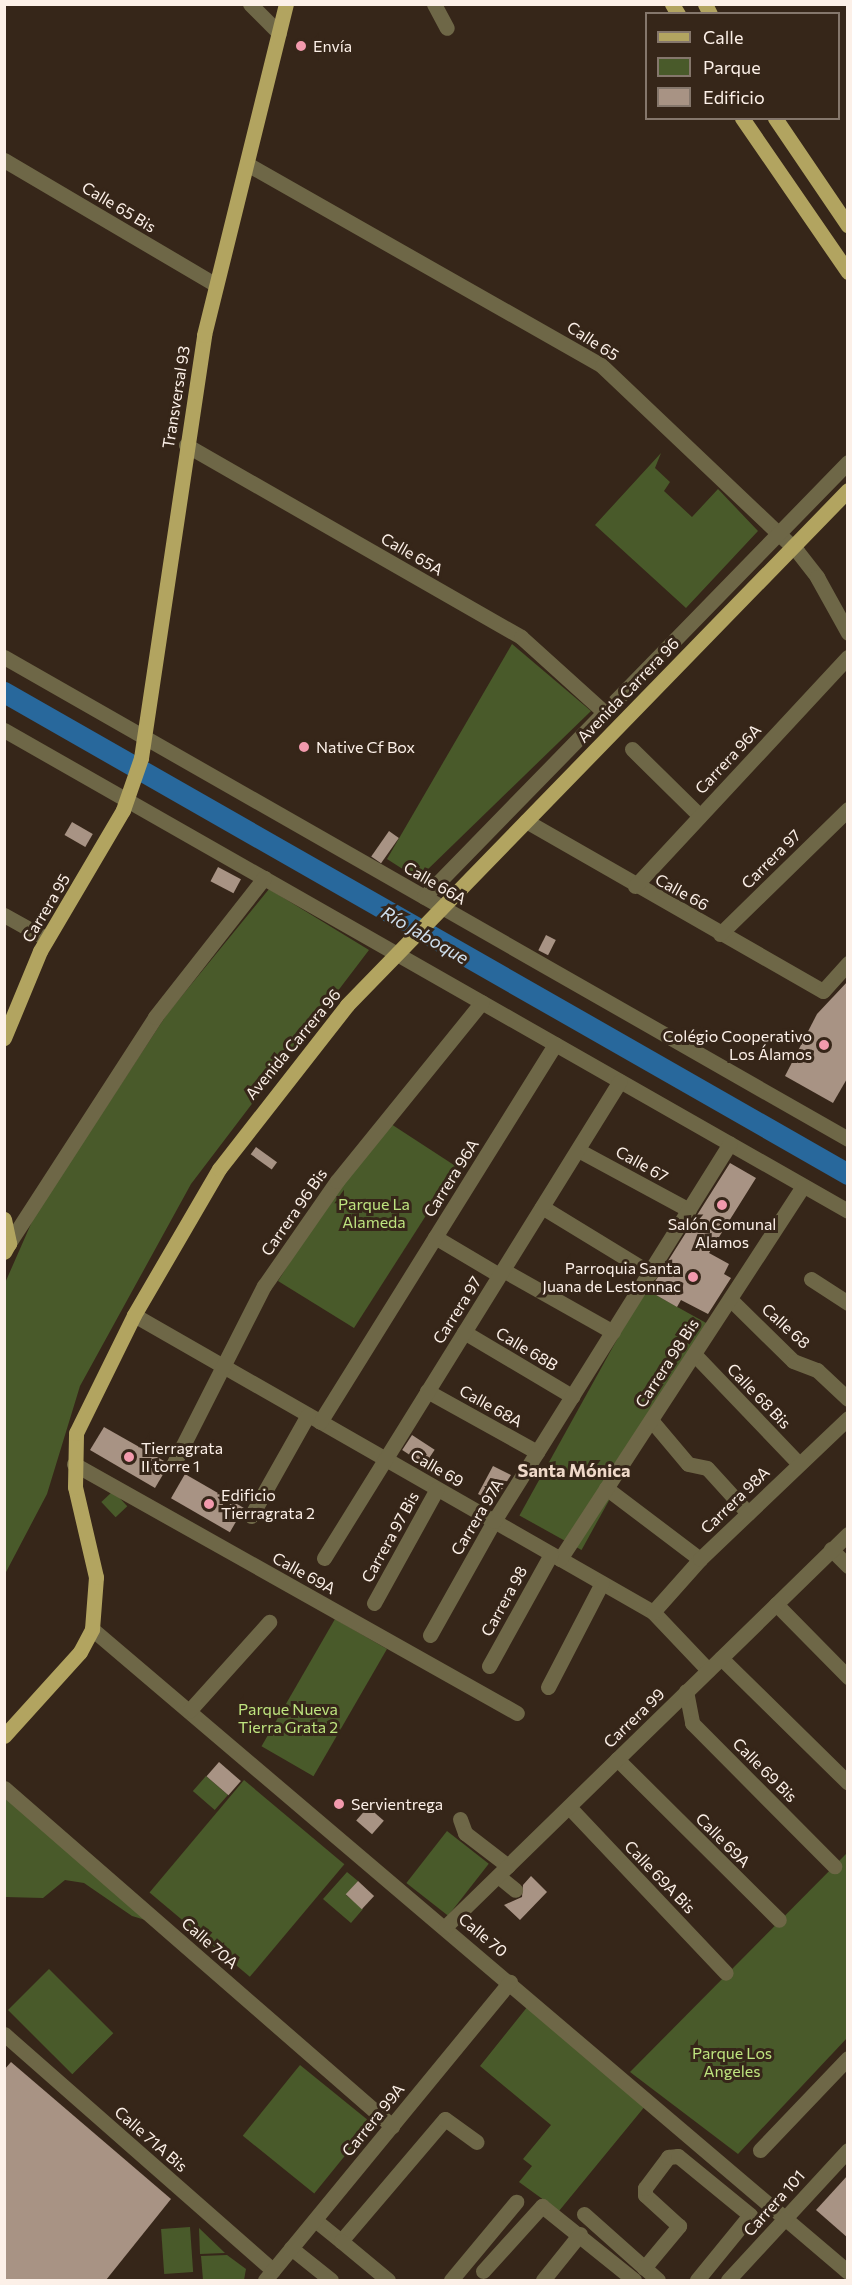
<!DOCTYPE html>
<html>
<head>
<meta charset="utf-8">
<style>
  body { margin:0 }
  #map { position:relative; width:852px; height:2285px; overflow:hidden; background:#362619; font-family:Commissioner,sans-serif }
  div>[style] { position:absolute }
  .green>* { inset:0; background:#495a2a; transform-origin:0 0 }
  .river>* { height:21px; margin:-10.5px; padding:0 10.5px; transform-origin:10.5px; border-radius:10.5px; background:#28689c }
  .building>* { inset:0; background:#a89384; transform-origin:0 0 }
  .minor>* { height:15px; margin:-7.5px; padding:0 7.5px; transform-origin:7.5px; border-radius:7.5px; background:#6e6747 }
  .major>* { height:15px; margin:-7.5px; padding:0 7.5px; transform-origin:7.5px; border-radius:7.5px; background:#b2a460 }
  .dots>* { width:16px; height:16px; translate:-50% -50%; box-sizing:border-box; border:3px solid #362619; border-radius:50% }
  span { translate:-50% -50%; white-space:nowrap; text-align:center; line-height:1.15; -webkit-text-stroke:6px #362619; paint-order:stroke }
  .poi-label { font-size:16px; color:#fcf0e8 }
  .left { translate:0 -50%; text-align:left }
  .right { translate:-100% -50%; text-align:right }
  .street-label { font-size:16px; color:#fcf0e8 }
  .park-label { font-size:16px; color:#bee47f }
  .water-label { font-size:18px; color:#d0e0ef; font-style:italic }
  .neighbourhood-label { font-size:18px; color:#efd9c9; font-weight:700 }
  .frame { position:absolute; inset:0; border:6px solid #fcf0e8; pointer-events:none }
  .legend { position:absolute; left:645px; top:12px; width:195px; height:108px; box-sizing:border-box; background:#362619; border:2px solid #85776c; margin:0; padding:8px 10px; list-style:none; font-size:18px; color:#fcf0e8 }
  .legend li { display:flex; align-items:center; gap:12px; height:30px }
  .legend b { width:30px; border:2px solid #85776c }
</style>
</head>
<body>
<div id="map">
  <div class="green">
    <i style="clip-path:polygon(661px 453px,655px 468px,670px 482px,664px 491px,692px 517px,718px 489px,758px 531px,686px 608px,595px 525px)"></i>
    <i style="clip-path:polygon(512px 644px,591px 711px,423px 874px,412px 875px,387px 859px)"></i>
    <i style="clip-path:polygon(269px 889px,369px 950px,191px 1184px,80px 1386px,47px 1494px,5px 1574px,5px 1283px,34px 1217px,167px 1014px)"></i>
    <i style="clip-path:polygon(391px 1124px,457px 1167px,354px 1328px,278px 1281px,340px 1183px)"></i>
    <i style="left:645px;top:1289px;width:71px;height:259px;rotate:29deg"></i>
    <i style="left:113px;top:1491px;width:21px;height:16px;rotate:47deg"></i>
    <i style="left:335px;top:1619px;width:60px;height:147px;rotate:30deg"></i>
    <i style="left:206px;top:1776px;width:29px;height:20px;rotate:41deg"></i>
    <i style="left:244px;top:1780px;width:131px;height:147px;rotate:40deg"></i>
    <i style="clip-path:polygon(5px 1791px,152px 1922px,132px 1916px,84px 1883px,65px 1880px,43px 1898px,5px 1897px)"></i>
    <i style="left:447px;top:1831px;width:53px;height:66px;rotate:38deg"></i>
    <i style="clip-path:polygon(847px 1853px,847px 2038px,738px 2154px,630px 2072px)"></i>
    <i style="clip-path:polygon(347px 1872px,358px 1881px,346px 1895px,363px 1909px,351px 1923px,323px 1899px)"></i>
    <i style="left:49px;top:1969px;width:91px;height:58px;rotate:45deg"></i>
    <i style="clip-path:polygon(528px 2006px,646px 2105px,559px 2211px,519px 2182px,532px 2166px,523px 2159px,551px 2125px,480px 2066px)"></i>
    <i style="left:300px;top:2065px;width:92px;height:91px;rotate:39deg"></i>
    <i style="left:190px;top:2227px;width:45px;height:29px;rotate:86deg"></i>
    <i style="clip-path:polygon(199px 2228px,225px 2253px,200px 2254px)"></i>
    <i style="clip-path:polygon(227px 2255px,246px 2269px,244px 2280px,203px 2280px,201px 2256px)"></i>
  </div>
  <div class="river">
    <i style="left:4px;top:692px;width:972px;rotate:29.73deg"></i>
  </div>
  <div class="building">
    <i style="left:72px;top:822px;width:24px;height:15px;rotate:30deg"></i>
    <i style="left:389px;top:831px;width:12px;height:31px;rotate:35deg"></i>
    <i style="left:218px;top:867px;width:26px;height:16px;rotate:28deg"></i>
    <i style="left:546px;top:935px;width:11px;height:17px;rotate:27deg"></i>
    <i style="clip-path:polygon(848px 981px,848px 1077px,833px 1103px,785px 1076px,817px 1014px)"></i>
    <i style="left:256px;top:1147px;width:26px;height:9px;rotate:36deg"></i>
    <i style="clip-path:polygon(730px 1163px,756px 1178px,709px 1253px,729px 1264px,724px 1274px,731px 1278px,708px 1314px,681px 1300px,677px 1307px,649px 1291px)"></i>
    <i style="clip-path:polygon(104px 1427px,164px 1461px,165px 1471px,155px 1488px,90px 1450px)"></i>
    <i style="left:412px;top:1435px;width:27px;height:18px;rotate:33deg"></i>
    <i style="clip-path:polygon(493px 1466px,511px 1475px,494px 1502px,478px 1494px)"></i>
    <i style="left:185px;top:1474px;width:68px;height:28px;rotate:30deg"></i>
    <i style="left:219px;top:1762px;width:29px;height:19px;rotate:41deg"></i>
    <i style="left:368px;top:1807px;width:21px;height:18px;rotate:41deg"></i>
    <i style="clip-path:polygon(531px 1876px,547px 1892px,520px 1920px,504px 1905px,522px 1897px,523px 1885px)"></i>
    <i style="left:358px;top:1881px;width:22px;height:18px;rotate:43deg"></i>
    <i style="clip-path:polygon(11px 2062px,171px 2199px,106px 2280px,4px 2280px,4px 2070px)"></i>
    <i style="clip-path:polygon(848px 2175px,848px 2238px,816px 2210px)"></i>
  </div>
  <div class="minor">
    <i style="left:250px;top:4px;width:41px;rotate:45deg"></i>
    <i style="left:434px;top:4px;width:27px;rotate:62deg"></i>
    <i style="left:4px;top:160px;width:246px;rotate:30.5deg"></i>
    <i style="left:247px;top:164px;width:408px;rotate:29.6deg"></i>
    <i style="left:602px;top:366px;width:269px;rotate:43.5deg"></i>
    <i style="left:797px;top:551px;width:33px;rotate:52deg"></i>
    <i style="left:817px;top:577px;width:64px;rotate:61deg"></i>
    <i style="left:186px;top:445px;width:386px;rotate:29.8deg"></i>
    <i style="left:521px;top:637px;width:113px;rotate:42.1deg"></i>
    <i style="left:4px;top:657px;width:972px;rotate:29.73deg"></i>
    <i style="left:4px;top:730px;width:971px;rotate:29.68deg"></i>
    <i style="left:632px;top:749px;width:95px;rotate:44.6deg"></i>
    <i style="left:526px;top:821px;width:342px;rotate:29.8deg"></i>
    <i style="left:823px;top:991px;width:38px;rotate:-48deg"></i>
    <i style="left:635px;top:886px;width:313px;rotate:-47.1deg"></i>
    <i style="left:424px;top:897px;width:607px;rotate:-45.73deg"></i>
    <i style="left:4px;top:915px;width:49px;rotate:29.2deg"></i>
    <i style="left:720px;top:934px;width:179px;rotate:-44.3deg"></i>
    <i style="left:578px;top:1150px;width:126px;rotate:28.4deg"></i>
    <i style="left:542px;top:1207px;width:127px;rotate:31.4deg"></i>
    <i style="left:435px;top:1237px;width:74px;rotate:30.7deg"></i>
    <i style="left:9px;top:1243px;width:269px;rotate:-57.1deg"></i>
    <i style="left:155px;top:1017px;width:177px;rotate:-51.9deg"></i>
    <i style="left:503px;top:1270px;width:126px;rotate:29.4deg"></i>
    <i style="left:811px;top:1279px;width:44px;rotate:33deg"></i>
    <i style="left:730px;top:1299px;width:88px;rotate:44.5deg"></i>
    <i style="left:793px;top:1361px;width:26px;rotate:21deg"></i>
    <i style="left:817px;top:1370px;width:42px;rotate:43.1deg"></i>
    <i style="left:134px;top:1315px;width:598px;rotate:29.78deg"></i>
    <i style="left:653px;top:1612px;width:80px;rotate:46.5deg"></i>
    <i style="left:464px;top:1332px;width:126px;rotate:30.7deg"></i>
    <i style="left:694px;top:1354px;width:152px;rotate:46.3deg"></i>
    <i style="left:427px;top:1391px;width:126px;rotate:29deg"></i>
    <i style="left:651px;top:1420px;width:57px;rotate:49.9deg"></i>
    <i style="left:688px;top:1464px;width:19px;rotate:12deg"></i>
    <i style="left:707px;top:1468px;width:61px;rotate:47.7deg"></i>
    <i style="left:320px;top:1422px;width:445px;rotate:-58.1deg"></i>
    <i style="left:74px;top:1464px;width:508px;rotate:29.34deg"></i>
    <i style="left:173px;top:1465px;width:201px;rotate:-63.1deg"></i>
    <i style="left:264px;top:1286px;width:128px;rotate:-55.2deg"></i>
    <i style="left:337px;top:1181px;width:230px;rotate:-51deg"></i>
    <i style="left:606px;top:1488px;width:118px;rotate:37.1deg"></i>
    <i style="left:251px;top:1516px;width:116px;rotate:-60.6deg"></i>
    <i style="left:831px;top:1549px;width:24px;rotate:45deg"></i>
    <i style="left:324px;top:1558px;width:561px;rotate:-58.18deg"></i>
    <i style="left:560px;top:1559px;width:445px;rotate:-56.9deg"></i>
    <i style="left:374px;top:1603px;width:130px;rotate:-61.1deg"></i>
    <i style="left:776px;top:1604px;width:103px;rotate:45.4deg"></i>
    <i style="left:653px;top:1612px;width:71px;rotate:-48.4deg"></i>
    <i style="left:700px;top:1559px;width:204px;rotate:-43.6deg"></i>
    <i style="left:92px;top:1629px;width:992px;rotate:40.38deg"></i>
    <i style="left:430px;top:1635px;width:131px;rotate:-60.7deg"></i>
    <i style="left:494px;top:1521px;width:445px;rotate:-58deg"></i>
    <i style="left:721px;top:1658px;width:178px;rotate:44.5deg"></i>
    <i style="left:489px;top:1666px;width:128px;rotate:-61deg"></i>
    <i style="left:548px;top:1687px;width:117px;rotate:-62.6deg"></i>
    <i style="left:686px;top:1691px;width:33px;rotate:79deg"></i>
    <i style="left:692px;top:1723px;width:202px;rotate:45.2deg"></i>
    <i style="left:189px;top:1711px;width:120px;rotate:-48deg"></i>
    <i style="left:617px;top:1759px;width:228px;rotate:44.8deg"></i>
    <i style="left:4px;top:1788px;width:515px;rotate:41.06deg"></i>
    <i style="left:569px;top:1807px;width:228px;rotate:46.6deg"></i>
    <i style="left:460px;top:1819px;width:15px;rotate:70deg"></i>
    <i style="left:465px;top:1833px;width:54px;rotate:37.5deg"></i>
    <i style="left:498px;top:1876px;width:22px;rotate:39deg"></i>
    <i style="left:445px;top:1927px;width:563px;rotate:-44.28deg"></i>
    <i style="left:4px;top:2034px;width:358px;rotate:41.3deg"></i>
    <i style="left:760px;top:2150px;width:127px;rotate:-46.3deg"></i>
    <i style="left:584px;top:2214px;width:99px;rotate:41.7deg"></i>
    <i style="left:315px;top:2220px;width:33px;rotate:39deg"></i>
    <i style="left:341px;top:2241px;width:160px;rotate:-49.6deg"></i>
    <i style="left:445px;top:2119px;width:39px;rotate:36deg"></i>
    <i style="left:341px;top:2241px;width:61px;rotate:39.7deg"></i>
    <i style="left:291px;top:2248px;width:51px;rotate:38.7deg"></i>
    <i style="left:644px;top:2268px;width:55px;rotate:-50.2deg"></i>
    <i style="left:679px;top:2226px;width:46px;rotate:-137.6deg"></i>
    <i style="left:645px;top:2195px;width:7px;rotate:-90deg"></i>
    <i style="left:645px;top:2188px;width:39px;rotate:-53deg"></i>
    <i style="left:668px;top:2157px;width:10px;rotate:-6deg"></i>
    <i style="left:678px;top:2156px;width:93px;rotate:39.3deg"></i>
    <i style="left:750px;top:2215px;width:84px;rotate:129.2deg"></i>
    <i style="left:483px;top:2271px;width:88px;rotate:-47.8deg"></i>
    <i style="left:542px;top:2206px;width:118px;rotate:38.8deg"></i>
    <i style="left:265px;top:2280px;width:386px;rotate:-50.6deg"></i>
    <i style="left:451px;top:2280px;width:102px;rotate:-50.2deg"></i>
    <i style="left:543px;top:2280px;width:59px;rotate:-51.2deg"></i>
    <i style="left:728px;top:2280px;width:177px;rotate:-47.3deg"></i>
  </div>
  <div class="major">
    <i style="left:672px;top:4px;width:12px;rotate:59deg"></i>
    <i style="left:705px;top:4px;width:11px;rotate:63deg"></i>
    <i style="left:742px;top:118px;width:187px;rotate:55.5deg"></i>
    <i style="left:775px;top:118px;width:130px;rotate:55.9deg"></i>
    <i style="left:4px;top:1038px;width:94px;rotate:-67.5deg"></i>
    <i style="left:40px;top:951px;width:164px;rotate:-59.5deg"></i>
    <i style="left:123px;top:810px;width:55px;rotate:-70.9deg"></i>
    <i style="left:141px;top:758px;width:428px;rotate:-81.5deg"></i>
    <i style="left:204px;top:335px;width:341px;rotate:-76.1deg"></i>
    <i style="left:4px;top:1219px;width:25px;rotate:78deg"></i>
    <i style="left:9px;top:1243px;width:10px;rotate:119deg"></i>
    <i style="left:4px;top:1736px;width:113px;rotate:-47.9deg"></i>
    <i style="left:80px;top:1652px;width:26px;rotate:-62deg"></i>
    <i style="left:92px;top:1629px;width:52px;rotate:-85.6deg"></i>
    <i style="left:96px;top:1577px;width:92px;rotate:-103.1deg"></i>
    <i style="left:75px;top:1487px;width:54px;rotate:-88.9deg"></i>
    <i style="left:76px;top:1433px;width:131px;rotate:-63.8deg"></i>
    <i style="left:134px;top:1315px;width:169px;rotate:-59.8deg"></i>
    <i style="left:219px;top:1169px;width:208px;rotate:-52deg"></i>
    <i style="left:347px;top:1005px;width:718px;rotate:-45.79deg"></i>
  </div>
  <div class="dots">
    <i style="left:301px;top:46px;background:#f29aad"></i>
    <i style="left:304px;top:747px;background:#f29aad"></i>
    <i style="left:824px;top:1045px;background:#f29aad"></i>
    <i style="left:722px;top:1205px;background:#f29aad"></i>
    <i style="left:693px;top:1277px;background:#f29aad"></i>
    <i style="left:129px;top:1457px;background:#f29aad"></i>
    <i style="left:209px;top:1504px;background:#f29aad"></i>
    <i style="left:339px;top:1804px;background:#f29aad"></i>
  </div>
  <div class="poi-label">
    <span class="left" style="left:313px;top:46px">Envía</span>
    <span class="left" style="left:316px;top:747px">Native Cf Box</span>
    <span class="right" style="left:812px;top:1045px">Colégio Cooperativo<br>Los Álamos</span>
    <span style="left:722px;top:1233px">Salón Comunal<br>Alamos</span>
    <span class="right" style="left:681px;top:1277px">Parroquia Santa<br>Juana de Lestonnac</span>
    <span class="left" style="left:141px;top:1457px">Tierragrata<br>II torre 1</span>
    <span class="left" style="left:221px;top:1504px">Edificio<br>Tierragrata 2</span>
    <span class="left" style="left:351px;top:1804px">Servientrega</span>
  </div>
  <div class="street-label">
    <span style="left:119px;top:207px;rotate:31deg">Calle 65 Bis</span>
    <span style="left:593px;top:341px;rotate:33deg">Calle 65</span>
    <span style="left:176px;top:397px;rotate:-81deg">Transversal 93</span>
    <span style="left:412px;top:554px;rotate:30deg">Calle 65A</span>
    <span style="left:628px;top:690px;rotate:-46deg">Avenida Carrera 96</span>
    <span style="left:728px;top:759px;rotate:-47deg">Carrera 96A</span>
    <span style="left:771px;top:859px;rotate:-45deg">Carrera 97</span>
    <span style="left:435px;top:883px;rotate:30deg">Calle 66A</span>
    <span style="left:682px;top:892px;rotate:29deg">Calle 66</span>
    <span style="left:46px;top:908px;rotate:-59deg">Carrera 95</span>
    <span style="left:293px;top:1044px;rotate:-50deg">Avenida Carrera 96</span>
    <span style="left:642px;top:1164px;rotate:29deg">Calle 67</span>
    <span style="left:451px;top:1178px;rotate:-58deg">Carrera 96A</span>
    <span style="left:294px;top:1212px;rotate:-55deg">Carrera 96 Bis</span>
    <span style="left:457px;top:1310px;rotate:-58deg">Carrera 97</span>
    <span style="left:786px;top:1326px;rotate:42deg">Calle 68</span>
    <span style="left:527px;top:1349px;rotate:31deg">Calle 68B</span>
    <span style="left:667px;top:1363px;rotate:-57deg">Carrera 98 Bis</span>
    <span style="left:759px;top:1396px;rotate:46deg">Calle 68 Bis</span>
    <span style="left:491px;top:1406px;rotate:29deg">Calle 68A</span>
    <span style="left:437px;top:1468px;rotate:30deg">Calle 69</span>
    <span style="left:735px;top:1500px;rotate:-44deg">Carrera 98A</span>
    <span style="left:477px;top:1517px;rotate:-59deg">Carrera 97A</span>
    <span style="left:390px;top:1537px;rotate:-61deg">Carrera 97 Bis</span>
    <span style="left:304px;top:1573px;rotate:29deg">Calle 69A</span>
    <span style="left:504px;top:1601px;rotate:-61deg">Carrera 98</span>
    <span style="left:634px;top:1718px;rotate:-44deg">Carrera 99</span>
    <span style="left:765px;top:1770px;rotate:45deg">Calle 69 Bis</span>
    <span style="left:723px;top:1840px;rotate:45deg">Calle 69A</span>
    <span style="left:660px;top:1877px;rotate:46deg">Calle 69A Bis</span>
    <span style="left:483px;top:1935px;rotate:40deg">Calle 70</span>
    <span style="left:210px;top:1943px;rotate:41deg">Calle 70A</span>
    <span style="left:373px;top:2120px;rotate:-51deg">Carrera 99A</span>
    <span style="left:151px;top:2139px;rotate:41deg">Calle 71A Bis</span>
    <span style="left:774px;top:2203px;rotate:-48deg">Carrera 101</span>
  </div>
  <div class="park-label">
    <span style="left:374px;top:1213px">Parque La<br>Alameda</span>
    <span style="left:288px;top:1718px">Parque Nueva<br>Tierra Grata 2</span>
    <span style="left:732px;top:2062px">Parque Los<br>Angeles</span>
  </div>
  <div class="water-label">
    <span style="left:425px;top:935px;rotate:30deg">Río Jaboque</span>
  </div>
  <div class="neighbourhood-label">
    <span style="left:574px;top:1470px">Santa Mónica</span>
  </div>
  <div class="frame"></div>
  <ul class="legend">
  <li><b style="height:8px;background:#b2a460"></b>Calle</li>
  <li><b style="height:16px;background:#495a2a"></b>Parque</li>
  <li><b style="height:16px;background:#a89384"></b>Edificio</li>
  </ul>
</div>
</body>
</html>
